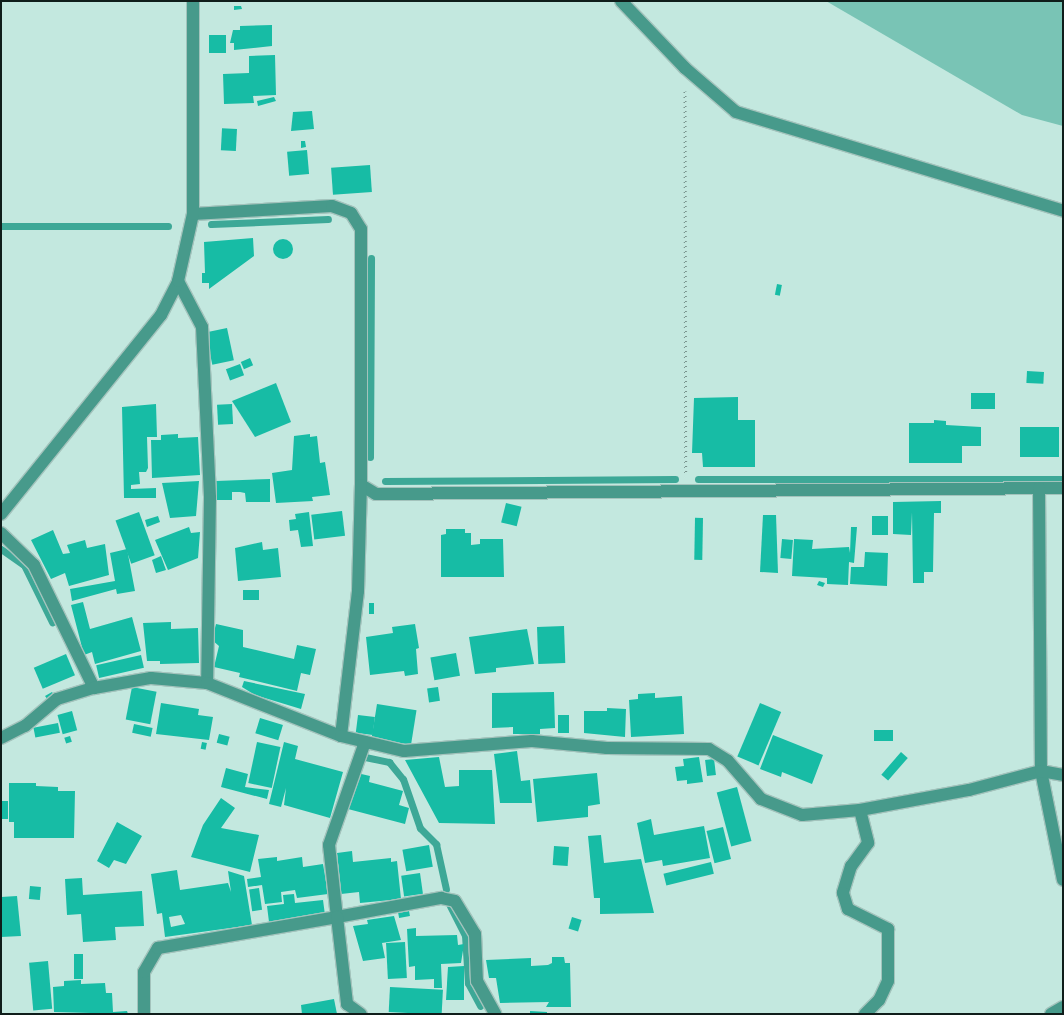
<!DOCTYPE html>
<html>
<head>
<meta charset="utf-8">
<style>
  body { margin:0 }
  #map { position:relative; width:1064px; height:1015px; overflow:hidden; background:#c3e8df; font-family:"Titillium Web",sans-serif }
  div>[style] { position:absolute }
  .green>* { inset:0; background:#79c4b5 }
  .stream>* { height:7px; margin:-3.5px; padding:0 3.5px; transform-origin:3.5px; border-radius:3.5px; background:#3da897 }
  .building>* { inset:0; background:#17bca5; transform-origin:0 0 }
  .round { border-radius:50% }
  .path>* { height:3px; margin-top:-1.5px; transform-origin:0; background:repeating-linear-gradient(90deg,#78938d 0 1px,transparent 0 5px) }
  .roads { filter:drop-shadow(1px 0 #a3c3bc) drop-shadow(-1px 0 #a3c3bc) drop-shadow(0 1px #a3c3bc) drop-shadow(0 -1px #a3c3bc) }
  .minor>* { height:12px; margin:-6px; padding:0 6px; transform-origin:6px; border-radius:6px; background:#479a8b }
  .tertiary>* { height:12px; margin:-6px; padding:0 6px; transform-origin:6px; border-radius:6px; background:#479a8b }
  span { translate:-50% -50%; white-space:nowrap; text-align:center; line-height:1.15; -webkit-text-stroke:4px #d0f5ed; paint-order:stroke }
  .frame { position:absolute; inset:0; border:2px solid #0f1d1a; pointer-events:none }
</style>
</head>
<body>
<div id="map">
  <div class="green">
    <i style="clip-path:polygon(826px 1px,1063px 1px,1063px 126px,1022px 115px)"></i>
  </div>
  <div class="stream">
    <i style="left:211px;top:224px;width:117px;rotate:-2.4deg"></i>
    <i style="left:1px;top:226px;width:167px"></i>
    <i style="left:370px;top:457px;width:199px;rotate:-89.7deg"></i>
    <i style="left:698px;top:479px;width:365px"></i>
    <i style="left:385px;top:481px;width:290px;rotate:-0.4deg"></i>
    <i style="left:1px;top:549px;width:28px;rotate:35deg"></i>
    <i style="left:24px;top:565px;width:64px;rotate:63.8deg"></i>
    <i style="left:365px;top:757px;width:25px;rotate:12deg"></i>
    <i style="left:389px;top:762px;width:22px;rotate:51deg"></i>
    <i style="left:403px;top:779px;width:52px;rotate:70.9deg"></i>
    <i style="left:420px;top:828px;width:23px;rotate:45deg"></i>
    <i style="left:436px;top:844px;width:46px;rotate:77.5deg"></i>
    <i style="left:450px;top:906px;width:33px;rotate:63deg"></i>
    <i style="left:465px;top:935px;width:48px;rotate:86.4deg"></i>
    <i style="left:468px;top:983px;width:26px;rotate:62deg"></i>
  </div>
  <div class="building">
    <i style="clip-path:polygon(234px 6px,241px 6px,242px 9px,234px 10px)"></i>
    <i style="clip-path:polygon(272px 25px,272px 46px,234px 50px,234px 43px,230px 43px,233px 30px,240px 30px,240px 26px)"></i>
    <i style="left:209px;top:35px;width:17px;height:18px"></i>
    <i style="clip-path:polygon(275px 55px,276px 95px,253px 96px,254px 103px,224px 104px,223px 74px,249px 73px,249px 56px)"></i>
    <i style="clip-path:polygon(274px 97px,276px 101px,258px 106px,257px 101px)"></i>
    <i style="clip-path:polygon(312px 111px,314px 129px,291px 131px,293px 112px)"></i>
    <i style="left:237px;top:129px;width:22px;height:15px;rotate:93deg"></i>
    <i style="clip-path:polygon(301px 141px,305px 141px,306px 147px,301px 148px)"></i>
    <i style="left:307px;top:150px;width:24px;height:20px;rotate:85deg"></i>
    <i style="left:370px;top:165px;width:27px;height:39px;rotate:86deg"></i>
    <i style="clip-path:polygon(253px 238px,254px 256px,209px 289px,209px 283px,202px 283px,202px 273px,205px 273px,204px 242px)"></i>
    <i class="round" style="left:273px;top:239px;width:20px;height:20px"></i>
    <i style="left:777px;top:284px;width:5px;height:11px;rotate:11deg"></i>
    <i style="left:227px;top:328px;width:33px;height:22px;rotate:78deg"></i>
    <i style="left:250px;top:358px;width:8px;height:10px;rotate:67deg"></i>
    <i style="left:240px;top:364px;width:12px;height:15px;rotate:70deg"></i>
    <i style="left:1027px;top:371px;width:17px;height:12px;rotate:3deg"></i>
    <i style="clip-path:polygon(276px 383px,291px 422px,255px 437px,232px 401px)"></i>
    <i style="left:971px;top:393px;width:24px;height:16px"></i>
    <i style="clip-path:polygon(738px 397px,738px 420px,755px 420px,755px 467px,703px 467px,702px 453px,692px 453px,694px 398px)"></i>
    <i style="clip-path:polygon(156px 404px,157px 437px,147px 437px,148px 468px,146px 472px,139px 472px,140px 484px,131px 485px,131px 489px,156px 488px,156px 498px,124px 498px,122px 407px)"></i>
    <i style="left:232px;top:404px;width:20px;height:15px;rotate:87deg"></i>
    <i style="clip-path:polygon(934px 420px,946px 421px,946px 425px,981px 427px,981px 446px,962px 446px,962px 463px,909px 463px,909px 423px,934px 423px)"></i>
    <i style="left:1020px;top:427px;width:39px;height:30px"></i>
    <i style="clip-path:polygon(178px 434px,178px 438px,198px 437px,200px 475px,152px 478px,151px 440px,161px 440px,161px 435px)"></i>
    <i style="clip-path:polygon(310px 434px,310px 437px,317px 436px,320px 463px,325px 462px,330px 495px,312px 497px,313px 501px,276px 503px,272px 473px,292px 470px,294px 436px)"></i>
    <i style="clip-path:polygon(270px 479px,270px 502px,246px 502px,245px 493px,240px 492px,232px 492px,232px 500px,215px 500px,216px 481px)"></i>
    <i style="clip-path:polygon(199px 481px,196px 516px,170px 518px,162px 483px)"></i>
    <i style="clip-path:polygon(941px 501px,941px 513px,934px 513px,933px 572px,924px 572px,924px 583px,913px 583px,912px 512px,911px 535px,893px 534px,893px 502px)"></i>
    <i style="left:506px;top:503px;width:16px;height:20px;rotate:14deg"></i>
    <i style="left:342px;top:511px;width:25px;height:31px;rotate:83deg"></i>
    <i style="left:139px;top:512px;width:46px;height:25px;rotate:70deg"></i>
    <i style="clip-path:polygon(309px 512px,313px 546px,301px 547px,298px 530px,290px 531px,289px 520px,296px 519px,295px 514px)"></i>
    <i style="clip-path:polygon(763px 515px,776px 515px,778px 573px,760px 572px)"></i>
    <i style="clip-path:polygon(158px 516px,160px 522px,147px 527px,145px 520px)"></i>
    <i style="left:872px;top:516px;width:16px;height:19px"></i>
    <i style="left:703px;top:518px;width:42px;height:8px;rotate:91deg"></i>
    <i style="clip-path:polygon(189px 527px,191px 533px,200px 532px,198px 558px,168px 570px,155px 540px)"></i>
    <i style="clip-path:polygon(851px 527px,857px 527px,854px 563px,849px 562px,848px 585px,827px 584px,827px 578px,792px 576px,794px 539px,813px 540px,812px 549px,849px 547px,850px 553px)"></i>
    <i style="clip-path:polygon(446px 529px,465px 529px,465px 533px,471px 533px,471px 545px,480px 544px,480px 539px,503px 539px,504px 577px,441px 577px,441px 535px,446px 534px)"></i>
    <i style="clip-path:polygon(53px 530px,63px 554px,70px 553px,67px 545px,85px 540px,87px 548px,105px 544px,109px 575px,69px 586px,65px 573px,51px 579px,31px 540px)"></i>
    <i style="left:782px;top:539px;width:11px;height:19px;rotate:5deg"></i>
    <i style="clip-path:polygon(262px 542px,263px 550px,278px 548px,281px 577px,238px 581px,235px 548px)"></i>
    <i style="clip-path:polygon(127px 549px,135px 591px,117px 594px,116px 589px,72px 601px,70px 589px,115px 581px,110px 553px)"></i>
    <i style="clip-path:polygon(865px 552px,888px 553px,887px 586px,850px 584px,851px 567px,864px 567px)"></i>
    <i style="clip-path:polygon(161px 556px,166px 570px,156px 573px,152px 560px)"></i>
    <i style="clip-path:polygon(819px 581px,825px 583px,823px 587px,817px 585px)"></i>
    <i style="left:259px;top:590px;width:10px;height:16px;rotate:90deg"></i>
    <i style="clip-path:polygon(83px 602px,90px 629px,132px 617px,141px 651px,95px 664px,92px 652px,84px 655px,71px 605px)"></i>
    <i style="left:369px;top:603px;width:5px;height:11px"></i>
    <i style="clip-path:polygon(171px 622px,171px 629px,198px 628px,199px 663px,160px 664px,160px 661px,147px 661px,143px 623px)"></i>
    <i style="clip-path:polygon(216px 624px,243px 630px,243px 647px,294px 659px,297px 645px,316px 649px,310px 675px,301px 673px,297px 691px,239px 677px,240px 673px,214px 667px,219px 646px,212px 640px)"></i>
    <i style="clip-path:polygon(415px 624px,419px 648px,416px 649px,418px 674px,405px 676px,404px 671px,370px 675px,366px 637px,393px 633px,392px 627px)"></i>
    <i style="left:564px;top:626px;width:37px;height:27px;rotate:88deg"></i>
    <i style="clip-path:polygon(527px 629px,534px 664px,496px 668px,496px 672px,475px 674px,469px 637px)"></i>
    <i style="left:456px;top:653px;width:23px;height:26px;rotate:80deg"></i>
    <i style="left:66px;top:654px;width:23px;height:35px;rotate:67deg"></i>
    <i style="left:141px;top:655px;width:13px;height:46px;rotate:77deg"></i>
    <i style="clip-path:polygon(244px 681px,305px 694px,301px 709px,255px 695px,242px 687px)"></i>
    <i style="left:132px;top:687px;width:25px;height:33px;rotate:11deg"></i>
    <i style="left:438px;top:687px;width:14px;height:11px;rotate:82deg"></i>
    <i style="clip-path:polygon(52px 692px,54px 695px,48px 700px,45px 696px)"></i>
    <i style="clip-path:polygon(554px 692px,555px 728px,540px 729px,540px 734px,513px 734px,513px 727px,492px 728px,492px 693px)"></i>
    <i style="clip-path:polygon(655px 693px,655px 698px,682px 696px,684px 734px,631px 737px,629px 700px,638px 699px,638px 694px)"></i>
    <i style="clip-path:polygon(161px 703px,199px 709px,198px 715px,213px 717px,209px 740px,156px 734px)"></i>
    <i style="left:760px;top:703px;width:23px;height:58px;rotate:23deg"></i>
    <i style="left:377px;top:704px;width:40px;height:35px;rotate:9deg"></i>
    <i style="clip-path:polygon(607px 708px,626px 709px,625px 737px,584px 733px,584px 711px,607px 711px)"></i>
    <i style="left:72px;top:711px;width:20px;height:15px;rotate:75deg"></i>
    <i style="left:358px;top:715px;width:17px;height:18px;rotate:7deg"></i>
    <i style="left:558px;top:715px;width:11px;height:18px"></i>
    <i style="left:260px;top:718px;width:24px;height:16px;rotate:17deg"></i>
    <i style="left:58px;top:723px;width:10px;height:25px;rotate:79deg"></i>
    <i style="left:134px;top:724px;width:19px;height:9px;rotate:12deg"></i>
    <i style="left:874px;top:730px;width:19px;height:11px"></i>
    <i style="left:219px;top:734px;width:11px;height:9px;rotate:15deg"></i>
    <i style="clip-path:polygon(773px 735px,823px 755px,812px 784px,782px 772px,781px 777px,760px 769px)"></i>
    <i style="left:70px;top:736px;width:6px;height:6px;rotate:72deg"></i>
    <i style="left:202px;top:742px;width:5px;height:7px;rotate:11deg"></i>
    <i style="left:257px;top:742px;width:24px;height:42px;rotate:12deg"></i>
    <i style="clip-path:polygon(284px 742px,298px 746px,295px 759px,343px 772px,330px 818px,284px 805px,286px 788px,281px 807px,269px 804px)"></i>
    <i style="clip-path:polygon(517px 751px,521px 781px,530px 780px,532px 803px,500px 803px,494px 754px)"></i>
    <i style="left:901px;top:752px;width:9px;height:30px;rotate:41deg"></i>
    <i style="clip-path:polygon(439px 757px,445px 787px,459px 786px,459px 770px,492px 770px,495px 824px,439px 823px,405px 760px)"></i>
    <i style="clip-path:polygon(699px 757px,703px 782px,687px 784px,687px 780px,677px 781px,675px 767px,684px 766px,683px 759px)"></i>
    <i style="left:714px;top:759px;width:16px;height:9px;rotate:83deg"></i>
    <i style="clip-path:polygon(226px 768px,248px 774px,245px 787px,269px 790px,267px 799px,221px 787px)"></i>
    <i style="clip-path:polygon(357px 773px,370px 776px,369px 782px,403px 791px,399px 805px,409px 808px,405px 824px,348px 809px)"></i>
    <i style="clip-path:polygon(597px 773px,600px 804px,588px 806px,588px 817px,537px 822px,533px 779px)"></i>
    <i style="clip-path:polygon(9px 783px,36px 783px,36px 786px,58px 787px,58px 791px,75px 791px,74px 838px,14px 838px,14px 822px,9px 822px)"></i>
    <i style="left:737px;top:787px;width:56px;height:21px;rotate:75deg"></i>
    <i style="clip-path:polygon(221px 798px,235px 808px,221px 828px,259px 835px,250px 872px,191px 857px,203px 825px)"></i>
    <i style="left:1px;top:801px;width:7px;height:18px"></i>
    <i style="clip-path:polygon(651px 819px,654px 835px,704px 826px,710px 858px,663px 866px,662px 860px,645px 863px,637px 823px)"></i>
    <i style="clip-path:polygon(117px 822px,142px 836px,126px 864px,114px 860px,109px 868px,97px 861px)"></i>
    <i style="left:723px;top:827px;width:33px;height:17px;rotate:76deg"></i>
    <i style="clip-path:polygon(601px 835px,604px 863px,641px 859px,654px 913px,600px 914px,600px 898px,594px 898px,588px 836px)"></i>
    <i style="left:429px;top:845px;width:22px;height:27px;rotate:80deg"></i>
    <i style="left:554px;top:846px;width:15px;height:19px;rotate:4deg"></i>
    <i style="clip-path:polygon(352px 851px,353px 862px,391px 858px,391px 862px,397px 861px,401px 899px,360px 903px,359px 892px,341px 894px,337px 853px)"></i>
    <i style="clip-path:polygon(277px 857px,277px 861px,302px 857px,303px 867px,323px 864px,328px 894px,297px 898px,295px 890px,281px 892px,282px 902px,265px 904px,262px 885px,248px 887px,247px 879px,261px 877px,258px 859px)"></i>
    <i style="left:711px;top:862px;width:12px;height:49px;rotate:76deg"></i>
    <i style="clip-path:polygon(evenodd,177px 870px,180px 890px,228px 883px,231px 892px,228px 871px,244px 876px,252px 925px,165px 937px,162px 913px,157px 914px,151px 874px,177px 870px,181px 915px,185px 924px,171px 927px,169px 917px,181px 915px)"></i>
    <i style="left:420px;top:873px;width:21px;height:19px;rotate:82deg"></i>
    <i style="clip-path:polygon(82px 878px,83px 895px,142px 891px,144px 926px,115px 927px,116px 940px,83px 942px,81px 914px,67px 915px,65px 879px)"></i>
    <i style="left:30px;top:886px;width:11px;height:13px;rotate:5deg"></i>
    <i style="left:259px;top:888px;width:22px;height:10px;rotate:82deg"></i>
    <i style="clip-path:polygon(294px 894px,295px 903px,323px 900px,325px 915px,269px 922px,267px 906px,284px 904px,283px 895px)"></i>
    <i style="clip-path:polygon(17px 896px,21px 936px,1px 937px,1px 897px)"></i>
    <i style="left:409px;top:911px;width:5px;height:11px;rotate:79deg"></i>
    <i style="clip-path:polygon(394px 916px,401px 940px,382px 943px,385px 958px,363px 961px,353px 926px,368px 924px,367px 920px)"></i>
    <i style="left:572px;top:917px;width:10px;height:12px;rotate:17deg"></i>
    <i style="clip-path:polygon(416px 928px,416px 936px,457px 935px,458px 945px,464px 944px,461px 963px,441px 964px,442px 988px,434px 988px,434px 979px,415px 980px,415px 966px,409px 967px,407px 929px)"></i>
    <i style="left:405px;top:942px;width:36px;height:19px;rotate:87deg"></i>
    <i style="left:74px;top:954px;width:9px;height:25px"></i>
    <i style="clip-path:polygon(552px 957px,564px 957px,565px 963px,570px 963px,571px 1007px,546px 1007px,549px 1002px,500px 1003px,496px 978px,489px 978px,486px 960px,531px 958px,531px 966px,548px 965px,552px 963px)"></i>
    <i style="left:48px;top:961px;width:48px;height:19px;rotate:85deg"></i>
    <i style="clip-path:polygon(464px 966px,464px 1000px,446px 1000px,448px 967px)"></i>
    <i style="clip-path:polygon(81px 980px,81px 984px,105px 983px,106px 993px,112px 993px,113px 1012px,127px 1011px,128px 1014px,54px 1012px,53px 987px,64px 986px,64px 981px)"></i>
    <i style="left:390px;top:987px;width:53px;height:25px;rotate:3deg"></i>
    <i style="clip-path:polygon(334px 999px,337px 1014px,302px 1014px,301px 1005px)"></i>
    <i style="clip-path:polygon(530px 1011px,547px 1012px,547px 1014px,530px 1014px)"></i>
  </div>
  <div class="path">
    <i style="left:685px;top:91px;width:384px;rotate:89.9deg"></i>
  </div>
  <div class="roads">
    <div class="minor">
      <i style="left:621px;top:1px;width:93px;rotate:46.3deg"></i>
      <i style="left:685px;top:68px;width:67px;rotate:40.8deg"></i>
      <i style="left:736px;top:112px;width:342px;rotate:16.8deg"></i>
      <i style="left:193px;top:214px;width:139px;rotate:-3.3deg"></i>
      <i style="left:332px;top:206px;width:20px;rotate:20deg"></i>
      <i style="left:351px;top:213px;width:19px;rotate:58deg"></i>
      <i style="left:361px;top:229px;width:256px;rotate:90deg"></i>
      <i style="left:361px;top:485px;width:17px;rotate:31deg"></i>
      <i style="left:376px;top:494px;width:687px;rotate:-0.5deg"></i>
      <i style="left:178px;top:281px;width:52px;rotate:62.4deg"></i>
      <i style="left:202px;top:327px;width:171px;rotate:87.3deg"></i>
      <i style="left:210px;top:498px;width:185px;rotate:90.9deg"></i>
      <i style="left:1039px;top:488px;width:283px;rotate:89.6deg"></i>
      <i style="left:1041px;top:771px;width:111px;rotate:78.6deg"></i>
      <i style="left:1px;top:533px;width:46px;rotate:44.1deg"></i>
      <i style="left:34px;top:565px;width:137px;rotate:64deg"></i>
      <i style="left:341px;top:736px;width:146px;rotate:-83.3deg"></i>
      <i style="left:358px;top:591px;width:106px;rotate:-88.4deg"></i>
      <i style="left:1px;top:738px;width:27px;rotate:-27deg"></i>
      <i style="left:25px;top:726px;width:42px;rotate:-40.2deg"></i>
      <i style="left:57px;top:699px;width:39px;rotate:-17deg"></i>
      <i style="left:94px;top:688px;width:58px;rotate:-10deg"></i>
      <i style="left:151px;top:678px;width:56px;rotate:5.1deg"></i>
      <i style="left:207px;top:683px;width:144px;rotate:21.6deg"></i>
      <i style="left:341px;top:736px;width:65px;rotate:13.4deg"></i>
      <i style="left:404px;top:751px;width:128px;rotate:-4.5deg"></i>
      <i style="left:532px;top:741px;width:75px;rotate:5.3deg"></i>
      <i style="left:607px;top:748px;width:102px;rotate:0.6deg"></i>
      <i style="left:709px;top:749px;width:22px;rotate:32deg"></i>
      <i style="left:728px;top:761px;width:50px;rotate:49deg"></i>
      <i style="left:761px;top:799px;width:44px;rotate:21.3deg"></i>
      <i style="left:802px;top:815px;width:58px;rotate:-4.9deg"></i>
      <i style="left:860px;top:810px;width:111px;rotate:-10.4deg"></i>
      <i style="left:969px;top:790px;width:74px;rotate:-14.8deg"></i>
      <i style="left:1041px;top:771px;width:22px;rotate:10deg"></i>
      <i style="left:365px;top:742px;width:109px;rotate:109.3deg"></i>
      <i style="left:329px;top:845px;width:72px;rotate:83.7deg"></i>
      <i style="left:337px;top:917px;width:106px;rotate:-10.4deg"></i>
      <i style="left:441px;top:898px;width:14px;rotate:12deg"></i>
      <i style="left:455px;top:901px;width:39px;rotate:59deg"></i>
      <i style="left:475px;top:934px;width:47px;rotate:87.6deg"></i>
      <i style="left:477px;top:981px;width:38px;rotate:61deg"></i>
      <i style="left:860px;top:810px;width:34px;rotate:76deg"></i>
      <i style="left:868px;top:843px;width:29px;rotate:126deg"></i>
      <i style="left:851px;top:866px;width:28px;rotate:107deg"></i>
      <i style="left:843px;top:893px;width:17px;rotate:73deg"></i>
      <i style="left:848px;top:909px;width:45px;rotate:26.6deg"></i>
      <i style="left:888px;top:929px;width:52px;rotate:90deg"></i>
      <i style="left:888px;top:981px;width:21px;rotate:115deg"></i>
      <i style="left:879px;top:1000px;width:20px;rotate:135deg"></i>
      <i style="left:144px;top:1014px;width:42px;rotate:-90deg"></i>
      <i style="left:144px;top:972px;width:28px;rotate:-60deg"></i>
      <i style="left:158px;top:948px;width:182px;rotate:-9.8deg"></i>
      <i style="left:337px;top:917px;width:88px;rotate:83.4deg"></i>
      <i style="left:347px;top:1004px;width:17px;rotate:36deg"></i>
      <i style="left:1051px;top:1014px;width:14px;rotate:-30deg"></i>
    </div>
    <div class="tertiary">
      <i style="left:1px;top:514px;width:255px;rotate:-51.2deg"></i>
      <i style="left:161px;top:315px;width:38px;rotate:-63deg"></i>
      <i style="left:178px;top:281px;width:69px;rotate:-77.4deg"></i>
      <i style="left:193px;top:214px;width:213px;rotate:-90deg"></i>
    </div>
  </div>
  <div class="frame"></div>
</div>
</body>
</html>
